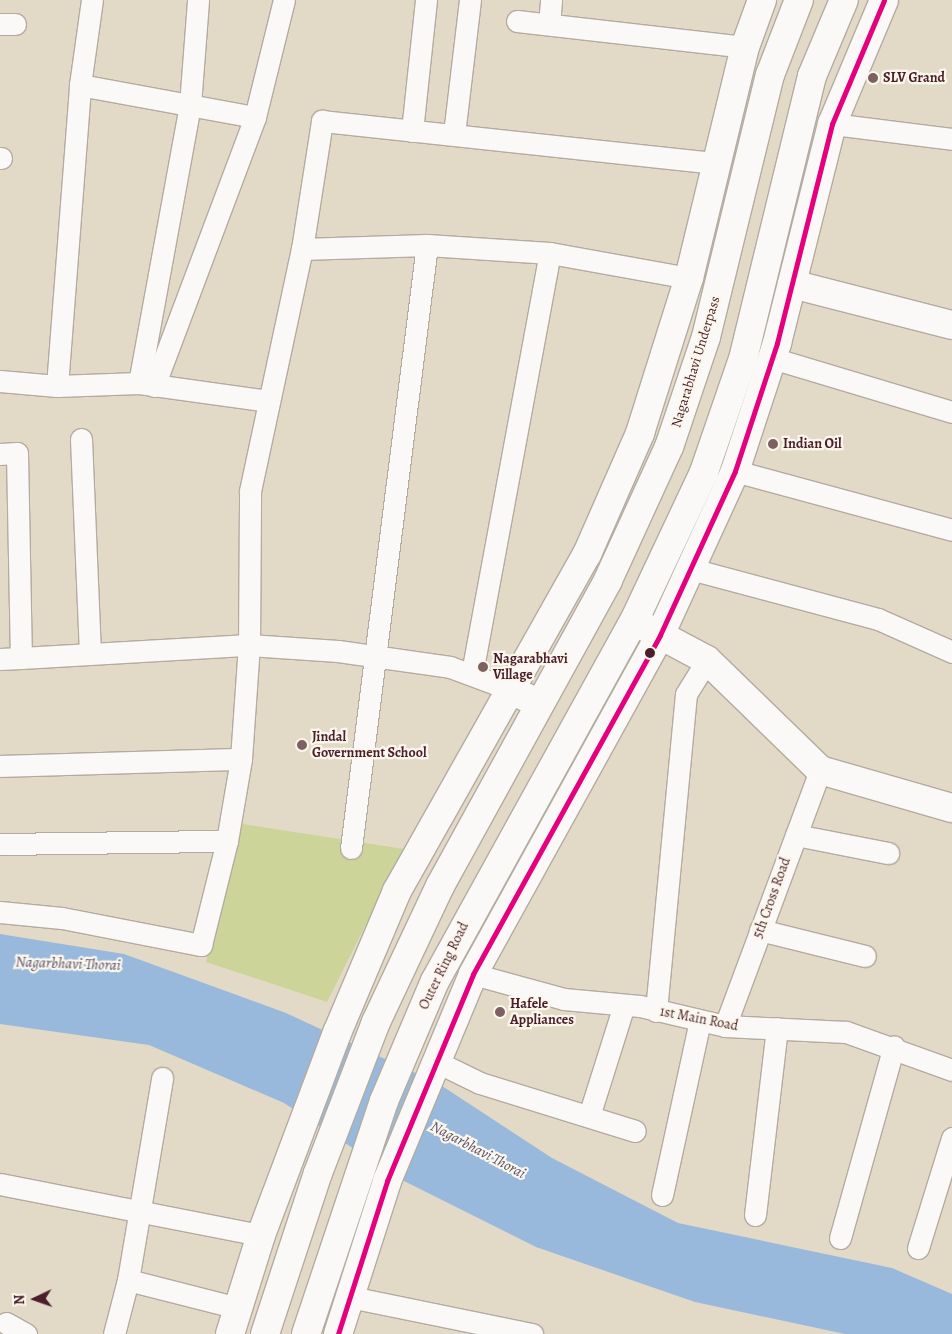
<!DOCTYPE html>
<html>
<head>
<meta charset="utf-8">
<style>
  body { margin:0 }
  #map { position:relative; width:952px; height:1334px; overflow:hidden; background:#e2dac7; font-family:Alegreya,serif }
  div>[style] { position:absolute }
  .green>* { inset:0; background:#cdd499 }
  .water>* { inset:0; background:#98b9dc }
  .roads { filter:drop-shadow(1px 0 #b4aba0) drop-shadow(-1px 0 #b4aba0) drop-shadow(0 1px #b4aba0) drop-shadow(0 -1px #b4aba0) }
  .street>* { height:21px; margin:-10.5px; padding:0 10.5px; transform-origin:10.5px; border-radius:10.5px; background:#fbf9f7 }
  .secondary>* { height:28px; margin:-14px; padding:0 14px; transform-origin:14px; border-radius:14px; background:#fbf9f7 }
  .highway>* { height:28px; margin:-14px; padding:0 14px; transform-origin:14px; border-radius:14px; background:#fbf9f7 }
  .bus-1>* { height:5px; margin:-2.5px; padding:0 2.5px; transform-origin:2.5px; border-radius:2.5px; background:#e5007d }
  .dots>* { width:14px; height:14px; translate:-50% -50%; box-sizing:border-box; border:2px solid #fbf7ec; border-radius:50% }
  span { translate:-50% -50%; white-space:nowrap; text-align:center; line-height:1.15; -webkit-text-stroke:4.5px #fbf7ec; paint-order:stroke }
  .poi-label { font-size:14px; color:#4a1f2b; font-weight:700 }
  .left { translate:0 -50%; text-align:left }
  .street-label { font-size:14px; color:#4a1f2b }
  .water-label { font-size:15px; color:#5a506c; font-style:italic }
  .north { position:absolute; left:10px; top:1274px; width:50px; height:50px; -webkit-text-stroke:4px #fbf7ec; paint-order:stroke; rotate:267deg; font-size:14px; font-weight:700; line-height:20px; text-align:center; color:#4a1f2b }
  .north::after { content:''; display:block; margin:auto; width:18px; height:22px; background:#4a1f2b; clip-path:polygon(50% 0,100% 100%,50% 72%,0 100%) }
</style>
</head>
<body>
<div id="map">
  <div class="green">
    <i style="clip-path:polygon(237px 823px,404px 849px,327px 1002px,206px 962px)"></i>
  </div>
  <div class="water">
    <i style="clip-path:polygon(0 934px,124px 954px,286px 1013px,439px 1084px,552px 1158px,678px 1223px,892px 1268px,952px 1294px,952px 1334px,845px 1334px,695px 1302px,536px 1247px,400px 1179px,284px 1103px,149px 1045px,0 1024px)"></i>
  </div>
  <div class="roads">
    <div class="street">
      <i style="left:517px;top:21px;width:229px;rotate:6.5deg"></i>
      <i style="left:0;top:24px;width:15px"></i>
      <i style="left:549px;top:24px;width:24px;rotate:-85deg"></i>
      <i style="left:80px;top:85px;width:178px;rotate:10.4deg"></i>
      <i style="left:832px;top:124px;width:121px;rotate:7.1deg"></i>
      <i style="left:412px;top:131px;width:132px;rotate:-83.9deg"></i>
      <i style="left:454px;top:134px;width:135px;rotate:-83.2deg"></i>
      <i style="left:0;top:158px;width:1px"></i>
      <i style="left:302px;top:249px;width:125px;rotate:-1.8deg"></i>
      <i style="left:427px;top:245px;width:123px;rotate:3.7deg"></i>
      <i style="left:550px;top:253px;width:141px;rotate:10.2deg"></i>
      <i style="left:772px;top:358px;width:188px;rotate:16.7deg"></i>
      <i style="left:0;top:381px;width:57px;rotate:5deg"></i>
      <i style="left:57px;top:386px;width:82px;rotate:-2.1deg"></i>
      <i style="left:139px;top:383px;width:130px;rotate:7.9deg"></i>
      <i style="left:139px;top:383px;width:283px;rotate:-79.6deg"></i>
      <i style="left:190px;top:105px;width:105px;rotate:-85.6deg"></i>
      <i style="left:57px;top:386px;width:302px;rotate:-85.6deg"></i>
      <i style="left:80px;top:85px;width:86px;rotate:-82deg"></i>
      <i style="left:154px;top:386px;width:287px;rotate:-69.4deg"></i>
      <i style="left:255px;top:117px;width:121px;rotate:-76.1deg"></i>
      <i style="left:81px;top:439px;width:214px;rotate:87.6deg"></i>
      <i style="left:0;top:454px;width:17px;rotate:-3deg"></i>
      <i style="left:17px;top:453px;width:205px;rotate:88.9deg"></i>
      <i style="left:21px;top:658px;width:228px;rotate:-3.3deg"></i>
      <i style="left:249px;top:645px;width:89px;rotate:3.9deg"></i>
      <i style="left:338px;top:651px;width:113px;rotate:8.1deg"></i>
      <i style="left:450px;top:667px;width:63px;rotate:20.4deg"></i>
      <i style="left:735px;top:471px;width:225px;rotate:15.2deg"></i>
      <i style="left:691px;top:569px;width:194px;rotate:15deg"></i>
      <i style="left:878px;top:619px;width:81px;rotate:24deg"></i>
      <i style="left:0;top:659px;width:21px;rotate:-3deg"></i>
      <i style="left:472px;top:673px;width:427px;rotate:-79.5deg"></i>
      <i style="left:0;top:766px;width:241px;rotate:-1.7deg"></i>
      <i style="left:796px;top:835px;width:94px;rotate:11.1deg"></i>
      <i style="left:0;top:844px;width:227px;rotate:-0.8deg"></i>
      <i style="left:351px;top:848px;width:608px;rotate:-82.82deg"></i>
      <i style="left:0;top:912px;width:62px;rotate:5.5deg"></i>
      <i style="left:62px;top:918px;width:142px;rotate:11deg"></i>
      <i style="left:201px;top:945px;width:107px;rotate:-76deg"></i>
      <i style="left:227px;top:841px;width:83px;rotate:-80.3deg"></i>
      <i style="left:241px;top:759px;width:114px;rotate:-86deg"></i>
      <i style="left:249px;top:645px;width:154px;rotate:-89.6deg"></i>
      <i style="left:250px;top:491px;width:248px;rotate:-77.9deg"></i>
      <i style="left:302px;top:249px;width:130px;rotate:-81.1deg"></i>
      <i style="left:322px;top:121px;width:395px;rotate:6.1deg"></i>
      <i style="left:760px;top:930px;width:108px;rotate:13.9deg"></i>
      <i style="left:473px;top:974px;width:94px;rotate:15.4deg"></i>
      <i style="left:564px;top:999px;width:76px;rotate:5.3deg"></i>
      <i style="left:640px;top:1006px;width:87px;rotate:13.2deg"></i>
      <i style="left:725px;top:1026px;width:121px;rotate:2.8deg"></i>
      <i style="left:846px;top:1032px;width:113px;rotate:19.7deg"></i>
      <i style="left:656px;top:1011px;width:318px;rotate:-84.6deg"></i>
      <i style="left:686px;top:694px;width:40px;rotate:-58deg"></i>
      <i style="left:725px;top:1026px;width:273px;rotate:-69.6deg"></i>
      <i style="left:435px;top:1061px;width:50px;rotate:26.1deg"></i>
      <i style="left:480px;top:1083px;width:162px;rotate:17.2deg"></i>
      <i style="left:589px;top:1116px;width:116px;rotate:-72.5deg"></i>
      <i style="left:0;top:1184px;width:266px;rotate:11.1deg"></i>
      <i style="left:662px;top:1195px;width:178px;rotate:-77.7deg"></i>
      <i style="left:755px;top:1215px;width:188px;rotate:-83.3deg"></i>
      <i style="left:840px;top:1238px;width:199px;rotate:-74.3deg"></i>
      <i style="left:918px;top:1248px;width:115px;rotate:-72.8deg"></i>
      <i style="left:128px;top:1280px;width:205px;rotate:-80.4deg"></i>
      <i style="left:350px;top:1297px;width:186px;rotate:11.5deg"></i>
      <i style="left:6px;top:1323px;width:23px;rotate:29deg"></i>
      <i style="left:114px;top:1334px;width:56px;rotate:-75.5deg"></i>
      <i style="left:128px;top:1280px;width:114px;rotate:14.3deg"></i>
    </div>
    <div class="secondary">
      <i style="left:792px;top:284px;width:165px;rotate:14.4deg"></i>
      <i style="left:645px;top:627px;width:70px;rotate:28deg"></i>
      <i style="left:707px;top:660px;width:158px;rotate:44.2deg"></i>
      <i style="left:820px;top:770px;width:137px;rotate:16.1deg"></i>
      <i style="left:230px;top:1334px;width:104px;rotate:-72.6deg"></i>
      <i style="left:261px;top:1235px;width:216px;rotate:-69.4deg"></i>
      <i style="left:337px;top:1033px;width:154px;rotate:-67.1deg"></i>
      <i style="left:397px;top:891px;width:387px;rotate:-60.6deg"></i>
      <i style="left:587px;top:554px;width:132px;rotate:-66.3deg"></i>
      <i style="left:640px;top:433px;width:163px;rotate:-72.5deg"></i>
      <i style="left:689px;top:278px;width:238px;rotate:-76.4deg"></i>
      <i style="left:745px;top:47px;width:50px;rotate:-70.1deg"></i>
      <i style="left:338px;top:1334px;width:161px;rotate:-72.2deg"></i>
      <i style="left:387px;top:1181px;width:224px;rotate:-67.4deg"></i>
      <i style="left:473px;top:974px;width:387px;rotate:-61.1deg"></i>
      <i style="left:660px;top:635px;width:180px;rotate:-65.4deg"></i>
      <i style="left:735px;top:471px;width:135px;rotate:-71.8deg"></i>
      <i style="left:777px;top:343px;width:226px;rotate:-75.9deg"></i>
      <i style="left:832px;top:124px;width:134px;rotate:-67.2deg"></i>
    </div>
    <div class="highway">
      <i style="left:509px;top:689px;width:34px;rotate:26deg"></i>
      <i style="left:265px;top:1334px;width:169px;rotate:-71.8deg"></i>
      <i style="left:318px;top:1173px;width:162px;rotate:-69deg"></i>
      <i style="left:376px;top:1022px;width:150px;rotate:-64.8deg"></i>
      <i style="left:440px;top:886px;width:349px;rotate:-61.2deg"></i>
      <i style="left:608px;top:580px;width:146px;rotate:-65.4deg"></i>
      <i style="left:669px;top:447px;width:116px;rotate:-71.4deg"></i>
      <i style="left:706px;top:337px;width:270px;rotate:-76.3deg"></i>
      <i style="left:770px;top:75px;width:80px;rotate:-68.9deg"></i>
      <i style="left:306px;top:1334px;width:246px;rotate:-71.5deg"></i>
      <i style="left:384px;top:1101px;width:130px;rotate:-67deg"></i>
      <i style="left:435px;top:981px;width:411px;rotate:-61.1deg"></i>
      <i style="left:634px;top:621px;width:165px;rotate:-64.8deg"></i>
      <i style="left:704px;top:472px;width:120px;rotate:-71deg"></i>
      <i style="left:743px;top:359px;width:291px;rotate:-76.3deg"></i>
      <i style="left:812px;top:76px;width:82px;rotate:-67.2deg"></i>
    </div>
  </div>
  <div class="bus-1">
    <i style="left:338px;top:1334px;width:161px;rotate:-72.2deg"></i>
    <i style="left:387px;top:1181px;width:224px;rotate:-67.4deg"></i>
    <i style="left:473px;top:974px;width:387px;rotate:-61.1deg"></i>
    <i style="left:660px;top:635px;width:180px;rotate:-65.4deg"></i>
    <i style="left:735px;top:471px;width:135px;rotate:-71.8deg"></i>
    <i style="left:777px;top:343px;width:226px;rotate:-75.9deg"></i>
    <i style="left:832px;top:124px;width:134px;rotate:-67.2deg"></i>
  </div>
  <div class="dots">
    <i style="left:873px;top:78px;background:#7f6062"></i>
    <i style="left:773px;top:444px;background:#7f6062"></i>
    <i style="left:650px;top:653px;background:#4a1f2b"></i>
    <i style="left:483px;top:667px;background:#7f6062"></i>
    <i style="left:302px;top:745px;background:#7f6062"></i>
    <i style="left:500px;top:1012px;background:#7f6062"></i>
  </div>
  <div class="poi-label">
    <span class="left" style="left:883px;top:78px">SLV Grand</span>
    <span class="left" style="left:783px;top:444px">Indian Oil</span>
    <span class="left" style="left:493px;top:667px">Nagarabhavi<br>Village</span>
    <span class="left" style="left:312px;top:745px">Jindal<br>Government School</span>
    <span class="left" style="left:510px;top:1012px">Hafele<br>Appliances</span>
  </div>
  <div class="street-label">
    <span style="left:696px;top:362px;rotate:-73deg">Nagarabhavi Underpass</span>
    <span style="left:772px;top:898px;rotate:-70deg">5th Cross Road</span>
    <span style="left:444px;top:966px;rotate:-64deg">Outer Ring Road</span>
    <span style="left:699px;top:1019px;rotate:11deg">1st Main Road</span>
  </div>
  <div class="water-label">
    <span style="left:68px;top:964px;rotate:2deg">Nagarbhavi Thorai</span>
    <span style="left:478px;top:1150px;rotate:28deg">Nagarbhavi Thorai</span>
  </div>
  <div class="north">N</div>
</div>
</body>
</html>
